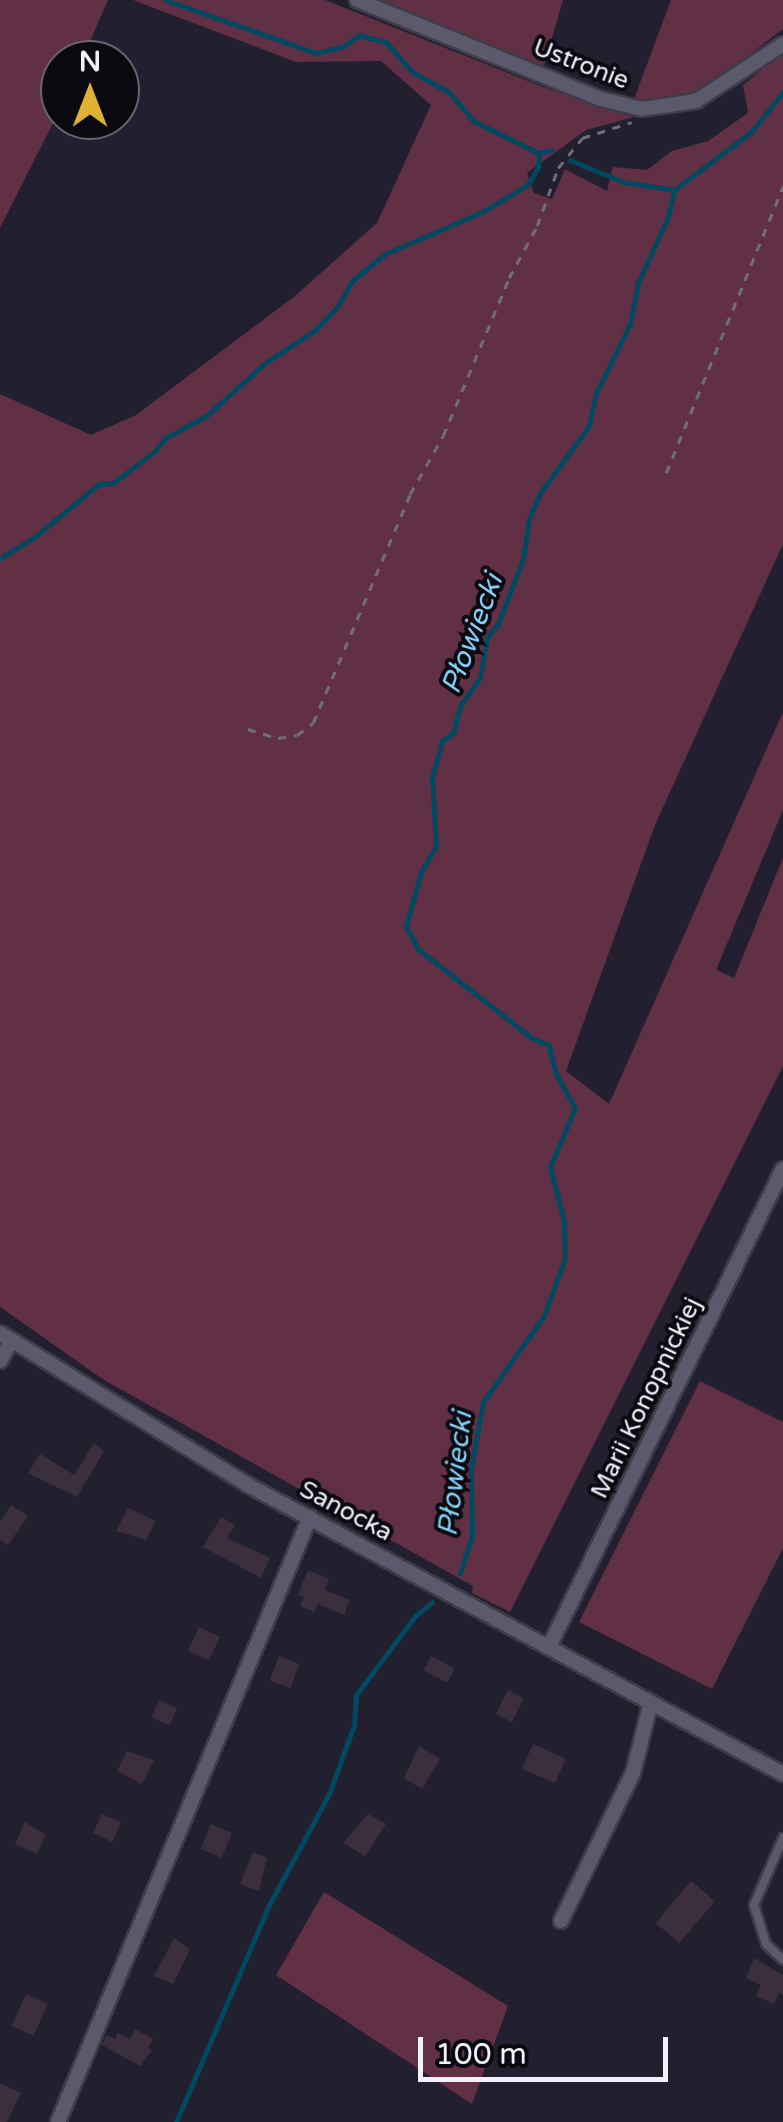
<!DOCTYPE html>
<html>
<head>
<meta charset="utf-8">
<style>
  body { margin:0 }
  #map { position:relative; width:783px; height:2122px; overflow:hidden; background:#221f2f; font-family:"Varela Round",sans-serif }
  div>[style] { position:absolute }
  .green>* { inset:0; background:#623045 }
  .stream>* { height:5px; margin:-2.5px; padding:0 2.5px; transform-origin:2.5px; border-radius:2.5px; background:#004961 }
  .building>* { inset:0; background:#3c2f3d; transform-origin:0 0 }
  .path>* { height:2.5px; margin-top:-1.25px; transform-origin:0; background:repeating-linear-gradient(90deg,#706d7c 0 8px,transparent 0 16px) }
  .roads { filter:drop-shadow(2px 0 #3e3c49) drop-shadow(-2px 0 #3e3c49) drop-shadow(0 2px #3e3c49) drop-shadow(0 -2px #3e3c49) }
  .lane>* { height:8px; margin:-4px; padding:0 4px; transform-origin:4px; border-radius:4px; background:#5b596c }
  .street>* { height:14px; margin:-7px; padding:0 7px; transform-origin:7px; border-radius:7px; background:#5b596c }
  span { translate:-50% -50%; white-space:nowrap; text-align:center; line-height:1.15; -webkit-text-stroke:8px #0b0a11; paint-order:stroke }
  .street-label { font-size:25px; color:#f1f0fb }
  .water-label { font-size:28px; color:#81d0f4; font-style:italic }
  .north { position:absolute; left:40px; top:40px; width:100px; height:100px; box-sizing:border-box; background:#0b0a11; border:2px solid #67666f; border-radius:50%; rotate:0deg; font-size:28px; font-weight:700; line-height:40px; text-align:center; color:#f1f0fb }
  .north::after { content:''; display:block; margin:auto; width:35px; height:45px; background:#ddb233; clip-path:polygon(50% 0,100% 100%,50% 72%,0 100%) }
  .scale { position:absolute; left:418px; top:2037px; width:250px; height:45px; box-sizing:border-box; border:5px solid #f1f0fb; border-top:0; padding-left:12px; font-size:30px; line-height:35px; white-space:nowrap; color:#f1f0fb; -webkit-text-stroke:8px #0b0a11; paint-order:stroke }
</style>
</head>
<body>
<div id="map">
  <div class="green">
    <i style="clip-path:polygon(0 0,108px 0,82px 60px,60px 60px,60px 109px,0 228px)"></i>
    <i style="clip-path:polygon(133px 0,325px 0,543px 87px,634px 117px,586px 130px,527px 173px,534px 193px,552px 199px,565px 169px,607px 191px,613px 167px,647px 170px,672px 151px,708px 141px,748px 113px,743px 85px,783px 52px,783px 544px,655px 825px,566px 1071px,609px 1104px,783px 712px,783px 810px,716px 970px,734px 978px,783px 858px,783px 1066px,510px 1612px,472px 1593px,473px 1586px,104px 1380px,0 1307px,0 394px,91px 435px,136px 415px,295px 296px,377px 223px,431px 105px,381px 61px,296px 62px)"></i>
    <i style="clip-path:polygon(376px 0,563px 0,543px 69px)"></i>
    <i style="clip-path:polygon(671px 0,783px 0,783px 29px,706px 88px,661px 102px,634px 99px)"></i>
    <i style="clip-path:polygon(700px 1381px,783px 1422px,783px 1548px,712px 1689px,579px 1622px)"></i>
    <i style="clip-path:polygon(324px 1892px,508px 2006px,472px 2104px,276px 1975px)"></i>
  </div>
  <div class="stream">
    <i style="left:165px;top:0;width:160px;rotate:19.3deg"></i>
    <i style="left:316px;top:53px;width:29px;rotate:-14deg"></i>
    <i style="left:344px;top:46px;width:19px;rotate:-36deg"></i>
    <i style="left:359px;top:35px;width:28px;rotate:15deg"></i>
    <i style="left:386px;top:42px;width:40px;rotate:49deg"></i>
    <i style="left:412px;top:72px;width:42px;rotate:28.4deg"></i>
    <i style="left:449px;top:92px;width:38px;rotate:50deg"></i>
    <i style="left:473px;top:121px;width:73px;rotate:25.9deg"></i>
    <i style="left:570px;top:160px;width:57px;rotate:22.5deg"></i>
    <i style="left:623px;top:182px;width:52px;rotate:8.9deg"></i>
    <i style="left:0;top:558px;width:37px;rotate:-31deg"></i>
    <i style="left:32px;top:539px;width:87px;rotate:-39.4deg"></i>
    <i style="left:99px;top:484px;width:14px;rotate:-4deg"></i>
    <i style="left:113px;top:483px;width:53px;rotate:-37.3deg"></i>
    <i style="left:155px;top:451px;width:16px;rotate:-52deg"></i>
    <i style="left:165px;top:438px;width:47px;rotate:-28.2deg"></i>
    <i style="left:206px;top:416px;width:79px;rotate:-41.9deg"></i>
    <i style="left:265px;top:363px;width:59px;rotate:-33.1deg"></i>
    <i style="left:314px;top:331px;width:35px;rotate:-46deg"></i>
    <i style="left:338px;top:306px;width:29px;rotate:-61deg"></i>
    <i style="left:352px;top:281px;width:43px;rotate:-39.3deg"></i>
    <i style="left:385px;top:254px;width:108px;rotate:-23.5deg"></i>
    <i style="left:484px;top:211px;width:50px;rotate:-31.2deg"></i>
    <i style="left:527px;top:185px;width:20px;rotate:-57deg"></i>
    <i style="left:538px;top:168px;width:15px;rotate:-86deg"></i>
    <i style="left:539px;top:153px;width:13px;rotate:-13deg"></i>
    <i style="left:460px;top:1573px;width:40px;rotate:-72deg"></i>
    <i style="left:472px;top:1535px;width:66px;rotate:-90.9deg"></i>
    <i style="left:471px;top:1469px;width:68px;rotate:-79.8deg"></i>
    <i style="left:483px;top:1402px;width:105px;rotate:-54.7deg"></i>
    <i style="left:544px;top:1316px;width:62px;rotate:-70.1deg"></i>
    <i style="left:565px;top:1258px;width:37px;rotate:-92deg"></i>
    <i style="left:564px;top:1221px;width:56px;rotate:-104.5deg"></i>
    <i style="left:550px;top:1167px;width:64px;rotate:-67deg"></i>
    <i style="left:575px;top:1108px;width:39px;rotate:-119deg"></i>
    <i style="left:556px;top:1074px;width:30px;rotate:-104deg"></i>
    <i style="left:549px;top:1045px;width:18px;rotate:-158deg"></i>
    <i style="left:532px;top:1038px;width:145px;rotate:-142deg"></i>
    <i style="left:418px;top:949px;width:26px;rotate:-118deg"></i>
    <i style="left:406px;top:926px;width:56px;rotate:-74.5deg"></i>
    <i style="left:421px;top:872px;width:30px;rotate:-60deg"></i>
    <i style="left:436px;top:846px;width:69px;rotate:-93.3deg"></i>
    <i style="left:432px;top:777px;width:37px;rotate:-74deg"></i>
    <i style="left:442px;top:741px;width:14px;rotate:-36deg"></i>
    <i style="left:453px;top:733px;width:28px;rotate:-75deg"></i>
    <i style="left:460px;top:706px;width:35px;rotate:-55deg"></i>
    <i style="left:480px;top:677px;width:40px;rotate:-80deg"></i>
    <i style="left:487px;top:638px;width:18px;rotate:-52deg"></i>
    <i style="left:498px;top:624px;width:70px;rotate:-69deg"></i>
    <i style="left:523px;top:559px;width:40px;rotate:-81.5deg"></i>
    <i style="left:529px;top:519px;width:28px;rotate:-67deg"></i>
    <i style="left:540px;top:493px;width:83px;rotate:-53.8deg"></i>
    <i style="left:589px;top:426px;width:34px;rotate:-78deg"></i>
    <i style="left:596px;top:393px;width:77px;rotate:-63.8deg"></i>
    <i style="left:630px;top:324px;width:42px;rotate:-79deg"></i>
    <i style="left:638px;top:283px;width:72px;rotate:-65.6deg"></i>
    <i style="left:668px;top:217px;width:28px;rotate:-77deg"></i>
    <i style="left:674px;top:190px;width:96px;rotate:-37deg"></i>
    <i style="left:751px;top:132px;width:51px;rotate:-51.3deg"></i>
    <i style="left:176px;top:2122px;width:236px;rotate:-66.8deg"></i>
    <i style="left:269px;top:1905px;width:126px;rotate:-61.6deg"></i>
    <i style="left:329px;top:1794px;width:73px;rotate:-70.1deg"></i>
    <i style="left:354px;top:1725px;width:30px;rotate:-86deg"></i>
    <i style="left:356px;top:1695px;width:99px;rotate:-53.2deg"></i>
    <i style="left:415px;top:1616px;width:22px;rotate:-39deg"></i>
  </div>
  <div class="building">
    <i style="clip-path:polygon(94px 1443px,104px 1451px,77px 1497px,28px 1473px,40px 1454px,74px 1475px)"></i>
    <i style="clip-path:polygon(11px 1505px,28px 1516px,8px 1545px,0 1540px,0 1522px)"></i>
    <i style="clip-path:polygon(128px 1508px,156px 1521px,146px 1540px,116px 1531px)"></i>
    <i style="clip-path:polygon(221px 1517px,235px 1525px,227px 1538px,270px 1558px,261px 1578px,203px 1547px)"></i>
    <i style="clip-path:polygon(308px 1570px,329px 1579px,325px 1590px,350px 1600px,344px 1615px,318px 1604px,314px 1612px,300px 1606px,304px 1597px,298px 1594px)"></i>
    <i style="left:199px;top:1627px;width:23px;height:26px;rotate:25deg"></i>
    <i style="left:279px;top:1656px;width:22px;height:26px;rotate:21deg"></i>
    <i style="left:431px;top:1656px;width:27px;height:16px;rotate:28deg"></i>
    <i style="left:508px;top:1690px;width:18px;height:27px;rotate:27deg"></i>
    <i style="left:159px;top:1700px;width:20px;height:19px;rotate:24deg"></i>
    <i style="left:533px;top:1744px;width:36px;height:27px;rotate:24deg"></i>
    <i style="clip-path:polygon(419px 1746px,440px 1759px,422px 1789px,404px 1778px)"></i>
    <i style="clip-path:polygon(127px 1751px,154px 1760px,142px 1784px,117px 1771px)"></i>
    <i style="left:102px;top:1814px;width:21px;height:21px;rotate:25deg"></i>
    <i style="clip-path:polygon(368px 1814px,386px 1824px,365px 1856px,343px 1843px)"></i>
    <i style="clip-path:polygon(25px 1822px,46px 1835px,37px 1854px,15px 1844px)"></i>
    <i style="left:211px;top:1824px;width:23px;height:27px;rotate:23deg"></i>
    <i style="clip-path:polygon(253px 1852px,267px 1858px,259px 1891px,240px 1884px)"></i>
    <i style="left:691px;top:1881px;width:31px;height:55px;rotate:40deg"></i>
    <i style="clip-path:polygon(174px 1938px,190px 1949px,173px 1984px,154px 1976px)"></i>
    <i style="clip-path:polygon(754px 1958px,783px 1975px,783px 1995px,779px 1993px,774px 2004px,756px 1996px,761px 1985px,746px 1978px)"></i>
    <i style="left:26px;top:1994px;width:24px;height:35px;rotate:24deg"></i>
    <i style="clip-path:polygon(135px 2029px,153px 2039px,148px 2048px,152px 2050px,140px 2066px,102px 2045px,106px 2035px,115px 2039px,118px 2033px,130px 2039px)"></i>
    <i style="clip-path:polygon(0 2083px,21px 2093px,7px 2122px,0 2122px)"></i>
  </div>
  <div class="path">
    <i style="left:666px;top:473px;width:310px;rotate:-67.8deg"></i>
    <i style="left:248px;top:729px;width:31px;rotate:17deg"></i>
    <i style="left:278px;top:738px;width:19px;rotate:-9deg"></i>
    <i style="left:297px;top:735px;width:20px;rotate:-37deg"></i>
    <i style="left:313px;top:723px;width:249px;rotate:-67deg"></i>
    <i style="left:410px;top:494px;width:67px;rotate:-60.4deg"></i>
    <i style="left:443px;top:436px;width:171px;rotate:-67.3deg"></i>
    <i style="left:509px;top:278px;width:59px;rotate:-61.7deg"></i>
    <i style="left:537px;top:226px;width:62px;rotate:-70.1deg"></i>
    <i style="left:558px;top:168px;width:38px;rotate:-51deg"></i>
    <i style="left:582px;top:138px;width:52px;rotate:-17.7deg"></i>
  </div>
  <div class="roads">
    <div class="lane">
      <i style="left:783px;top:1838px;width:73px;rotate:113.4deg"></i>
      <i style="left:754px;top:1905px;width:41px;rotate:72.9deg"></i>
      <i style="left:766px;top:1944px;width:23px;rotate:43deg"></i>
    </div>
    <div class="street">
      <i style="left:357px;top:0;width:263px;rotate:22.1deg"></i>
      <i style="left:601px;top:99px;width:42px;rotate:13.7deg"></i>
      <i style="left:642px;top:109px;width:55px;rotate:-8.4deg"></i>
      <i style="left:696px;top:101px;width:104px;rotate:-33.2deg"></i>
      <i style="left:0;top:1333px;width:291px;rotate:31.5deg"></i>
      <i style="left:248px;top:1485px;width:608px;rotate:28.38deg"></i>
      <i style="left:0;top:1361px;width:23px;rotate:-61deg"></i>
      <i style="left:549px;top:1647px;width:532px;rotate:-63.92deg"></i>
      <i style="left:561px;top:1921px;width:165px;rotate:-64.1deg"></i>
      <i style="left:633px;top:1773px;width:73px;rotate:-75.8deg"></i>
      <i style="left:58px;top:2122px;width:655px;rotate:-67.39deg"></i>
    </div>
  </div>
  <div class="street-label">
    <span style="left:581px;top:64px;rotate:21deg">Ustronie</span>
    <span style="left:646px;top:1398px;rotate:-64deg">Marii Konopnickiej</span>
    <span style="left:346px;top:1511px;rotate:28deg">Sanocka</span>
  </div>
  <div class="water-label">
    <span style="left:472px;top:634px;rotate:-69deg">Płowiecki</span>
    <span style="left:455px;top:1474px;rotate:-83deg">Płowiecki</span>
  </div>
  <div class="north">N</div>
  <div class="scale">100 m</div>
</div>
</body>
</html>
